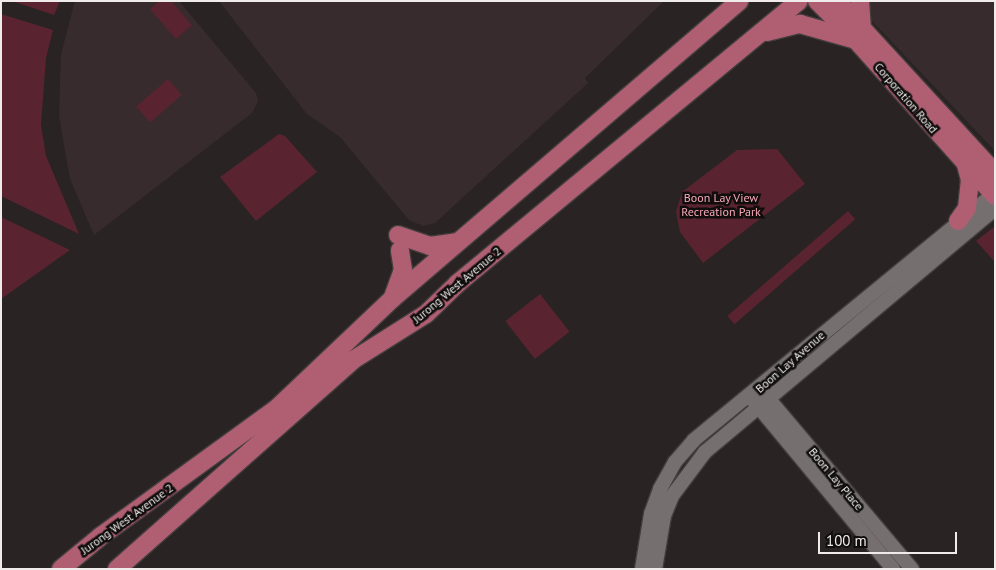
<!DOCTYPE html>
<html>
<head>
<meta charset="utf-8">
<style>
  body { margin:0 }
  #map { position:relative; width:996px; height:570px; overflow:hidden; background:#292323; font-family:"PT Sans",sans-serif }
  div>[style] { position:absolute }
  .built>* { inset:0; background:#382b2d }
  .green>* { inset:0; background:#592430; transform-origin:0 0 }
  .roads { filter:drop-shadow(1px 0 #433d3e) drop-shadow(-1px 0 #433d3e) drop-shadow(0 1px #433d3e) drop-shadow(0 -1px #433d3e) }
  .minor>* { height:14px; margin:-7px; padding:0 7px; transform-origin:7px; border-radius:7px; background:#766f70 }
  .major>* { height:18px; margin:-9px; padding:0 9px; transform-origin:9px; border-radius:9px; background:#b05f73 }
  span { translate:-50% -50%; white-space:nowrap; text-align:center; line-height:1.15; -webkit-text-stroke:5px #100d0d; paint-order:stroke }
  .street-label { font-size:12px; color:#f0ecec }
  .park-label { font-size:12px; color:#f9a8b7 }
  .frame { position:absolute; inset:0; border:2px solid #f0ecec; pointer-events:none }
  .scale { position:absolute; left:818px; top:532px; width:139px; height:22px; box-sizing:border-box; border:2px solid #f0ecec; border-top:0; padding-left:6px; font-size:15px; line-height:18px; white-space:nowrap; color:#f0ecec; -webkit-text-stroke:4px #100d0d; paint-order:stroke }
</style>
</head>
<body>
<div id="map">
  <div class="built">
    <i style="clip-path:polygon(75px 1px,179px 1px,256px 93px,258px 101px,252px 113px,94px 235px,70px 179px,59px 116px,61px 54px)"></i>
    <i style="clip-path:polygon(219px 1px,664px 1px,585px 78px,588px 83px,435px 223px,423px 226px,409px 220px,340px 137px,307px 114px)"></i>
    <i style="clip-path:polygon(853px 1px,995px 1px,995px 151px,929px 81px)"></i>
  </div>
  <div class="green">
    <i style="clip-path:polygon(12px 1px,60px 1px,54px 15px)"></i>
    <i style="clip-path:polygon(159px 1px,171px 1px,192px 25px,176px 39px,150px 9px)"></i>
    <i style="clip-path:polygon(1px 14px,53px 30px,46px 58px,41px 125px,46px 156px,79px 234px,1px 196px)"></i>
    <i style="left:168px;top:79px;width:21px;height:42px;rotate:49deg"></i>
    <i style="clip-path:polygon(279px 134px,285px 136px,317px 172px,256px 221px,220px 177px)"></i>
    <i style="clip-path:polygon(777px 149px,805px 184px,703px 263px,680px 232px,676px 212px,682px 192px,737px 150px)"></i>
    <i style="left:848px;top:211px;width:11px;height:160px;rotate:49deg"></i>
    <i style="clip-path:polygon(1px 217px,70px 250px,1px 299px)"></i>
    <i style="clip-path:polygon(995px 226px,995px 262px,976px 241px)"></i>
    <i style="left:540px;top:294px;width:48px;height:44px;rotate:52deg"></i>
  </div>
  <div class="roads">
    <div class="minor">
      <i style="left:762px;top:391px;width:233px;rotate:49.9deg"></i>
      <i style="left:752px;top:399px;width:221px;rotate:50.3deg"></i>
      <i style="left:642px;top:569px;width:56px;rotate:-80.7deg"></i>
      <i style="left:651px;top:514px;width:27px;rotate:-70deg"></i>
      <i style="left:660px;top:489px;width:31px;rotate:-61deg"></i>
      <i style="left:675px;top:462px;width:29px;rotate:-49deg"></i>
      <i style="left:694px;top:440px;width:389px;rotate:-39.4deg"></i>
      <i style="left:655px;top:569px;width:54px;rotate:-80.4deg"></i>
      <i style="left:664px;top:516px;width:22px;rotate:-68deg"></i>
      <i style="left:672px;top:496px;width:55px;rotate:-53.1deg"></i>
      <i style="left:705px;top:452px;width:378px;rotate:-40deg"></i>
    </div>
    <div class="major">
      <i style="left:817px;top:1px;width:55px;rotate:45deg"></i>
      <i style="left:856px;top:40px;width:209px;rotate:48.3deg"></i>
      <i style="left:837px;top:1px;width:234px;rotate:47.4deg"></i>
      <i style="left:860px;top:1px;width:27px;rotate:86deg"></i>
      <i style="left:767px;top:32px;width:34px;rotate:-14deg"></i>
      <i style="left:800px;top:24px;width:55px;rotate:15.8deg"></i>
      <i style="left:958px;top:221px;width:16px;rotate:-55deg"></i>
      <i style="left:967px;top:208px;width:28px;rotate:-84deg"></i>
      <i style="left:970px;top:180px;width:16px;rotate:-105deg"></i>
      <i style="left:398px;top:235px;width:34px;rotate:19deg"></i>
      <i style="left:430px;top:246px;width:27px;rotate:-8deg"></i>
      <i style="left:393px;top:297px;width:29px;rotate:-70deg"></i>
      <i style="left:403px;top:270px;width:20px;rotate:-99deg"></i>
      <i style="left:61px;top:569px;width:52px;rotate:-39.5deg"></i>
      <i style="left:101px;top:536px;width:216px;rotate:-36deg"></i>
      <i style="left:276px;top:409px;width:161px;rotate:-43.5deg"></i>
      <i style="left:393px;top:298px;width:456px;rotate:-40.6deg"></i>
      <i style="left:117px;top:569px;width:315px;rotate:-41.5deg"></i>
      <i style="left:353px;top:360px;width:86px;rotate:-32.2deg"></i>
      <i style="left:426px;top:314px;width:45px;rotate:-44.1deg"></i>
      <i style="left:458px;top:283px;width:442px;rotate:-39.6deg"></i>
    </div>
  </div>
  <div class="street-label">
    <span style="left:906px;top:98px;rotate:49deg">Corporation Road</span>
    <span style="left:457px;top:285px;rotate:-40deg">Jurong West Avenue 2</span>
    <span style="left:790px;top:362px;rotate:-41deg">Boon Lay Avenue</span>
    <span style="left:836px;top:479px;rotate:50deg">Boon Lay Place</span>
    <span style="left:127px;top:519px;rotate:-36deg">Jurong West Avenue 2</span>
  </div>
  <div class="park-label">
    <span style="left:721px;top:205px">Boon Lay View<br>Recreation Park</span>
  </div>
  <div class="frame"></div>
  <div class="scale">100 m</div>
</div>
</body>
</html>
